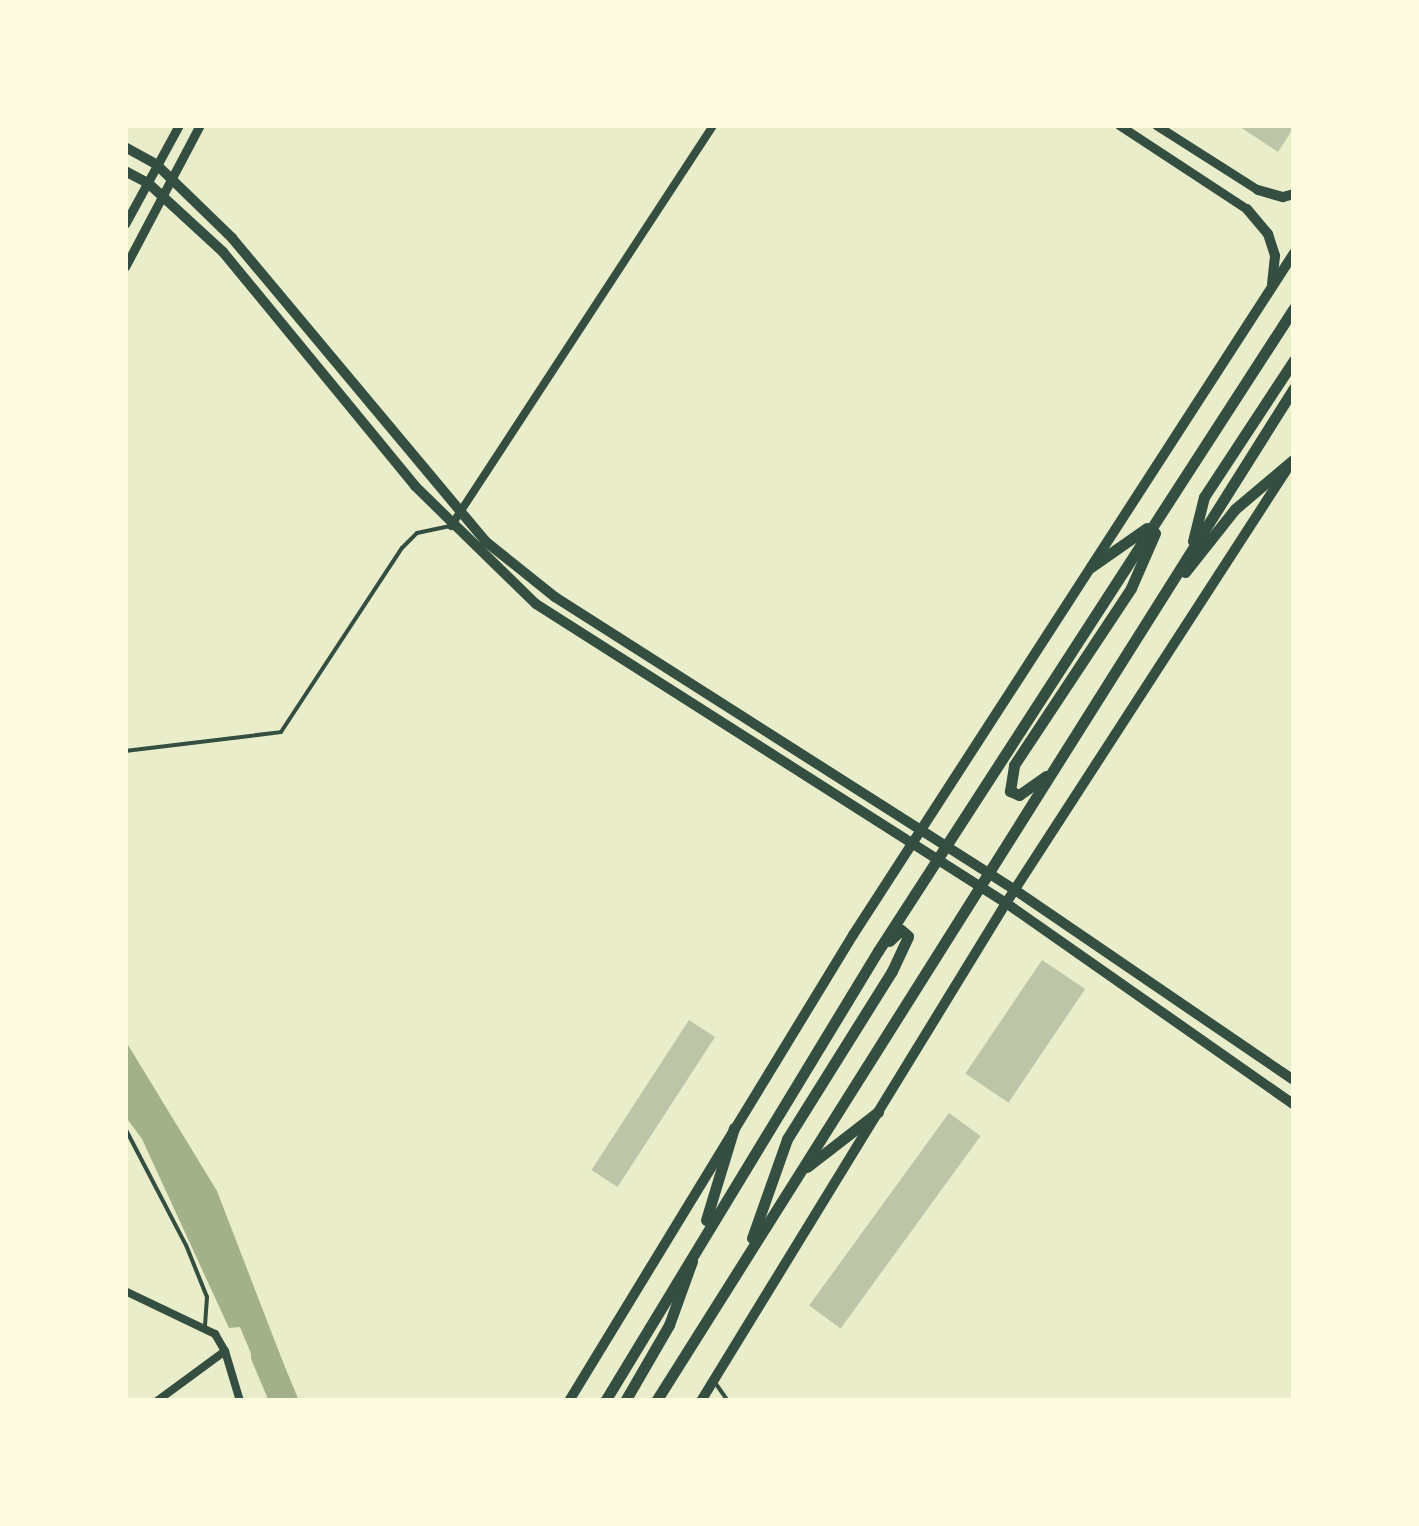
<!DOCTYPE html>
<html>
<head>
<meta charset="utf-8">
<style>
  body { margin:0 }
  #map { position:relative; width:1419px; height:1526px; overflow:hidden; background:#e9edc9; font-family:"Times New Roman",serif }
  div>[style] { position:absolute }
  .water>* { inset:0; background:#a3b18a }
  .river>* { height:28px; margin:-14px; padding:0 14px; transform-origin:14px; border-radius:14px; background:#a3b18a }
  .building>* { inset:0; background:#bcc5a7; transform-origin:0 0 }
  .service>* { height:4px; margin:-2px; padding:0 2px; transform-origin:2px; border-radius:2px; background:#344e41 }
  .minor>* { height:8px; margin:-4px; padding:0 4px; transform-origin:4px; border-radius:4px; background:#344e41 }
  .tertiary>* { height:9px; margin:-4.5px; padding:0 4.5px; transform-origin:4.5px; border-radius:4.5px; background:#344e41 }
  .secondary>* { height:10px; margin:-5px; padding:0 5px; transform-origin:5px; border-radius:5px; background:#344e41 }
  .primary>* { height:11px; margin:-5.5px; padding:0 5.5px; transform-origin:5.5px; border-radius:5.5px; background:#344e41 }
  span { translate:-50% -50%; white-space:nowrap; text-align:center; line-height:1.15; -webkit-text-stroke:8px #fefae0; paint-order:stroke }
  .frame { position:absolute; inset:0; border:128px solid #fefae0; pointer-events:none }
</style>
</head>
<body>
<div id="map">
  <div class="water">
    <i style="clip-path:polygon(125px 1040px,217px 1191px,291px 1383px,267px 1392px,240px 1327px,229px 1328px,142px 1139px,125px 1116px)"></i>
  </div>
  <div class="river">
    <i style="left:265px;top:1356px;width:49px;rotate:67.1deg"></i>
  </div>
  <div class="building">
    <i style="clip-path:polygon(1237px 125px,1294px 125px,1294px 127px,1278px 152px)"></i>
    <i style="left:1042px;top:960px;width:52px;height:137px;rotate:34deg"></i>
    <i style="left:689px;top:1020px;width:31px;height:179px;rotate:33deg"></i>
    <i style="left:949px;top:1113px;width:39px;height:238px;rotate:36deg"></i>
  </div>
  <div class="service">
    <i style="left:125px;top:751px;width:157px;rotate:-6.9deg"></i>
    <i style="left:281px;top:732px;width:220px;rotate:-56.7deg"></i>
    <i style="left:402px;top:548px;width:21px;rotate:-45deg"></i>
    <i style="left:417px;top:533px;width:35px;rotate:-12deg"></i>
    <i style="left:125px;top:1128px;width:132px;rotate:62.5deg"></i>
    <i style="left:186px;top:1245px;width:56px;rotate:68deg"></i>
    <i style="left:207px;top:1297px;width:32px;rotate:94deg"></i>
    <i style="left:716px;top:1384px;width:21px;rotate:55deg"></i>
  </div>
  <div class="minor">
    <i style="left:451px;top:526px;width:479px;rotate:-56.8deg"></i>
    <i style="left:125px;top:1291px;width:100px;rotate:25.5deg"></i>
    <i style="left:215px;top:1334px;width:20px;rotate:60deg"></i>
    <i style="left:225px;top:1351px;width:52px;rotate:73.3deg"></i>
    <i style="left:157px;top:1401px;width:84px;rotate:-36.3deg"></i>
  </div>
  <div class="tertiary">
    <i style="left:1119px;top:125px;width:153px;rotate:33.3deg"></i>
    <i style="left:1156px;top:125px;width:121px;rotate:32.5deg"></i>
    <i style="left:125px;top:224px;width:113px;rotate:-61.4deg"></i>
    <i style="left:125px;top:267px;width:161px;rotate:-62.2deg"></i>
  </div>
  <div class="secondary">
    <i style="left:125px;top:147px;width:37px;rotate:29deg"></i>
    <i style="left:157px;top:165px;width:105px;rotate:44.2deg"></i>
    <i style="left:232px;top:238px;width:395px;rotate:50.1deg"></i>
    <i style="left:485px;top:541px;width:90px;rotate:38.7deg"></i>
    <i style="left:555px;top:597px;width:545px;rotate:32.5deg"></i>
    <i style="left:1015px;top:890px;width:338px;rotate:34.3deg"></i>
    <i style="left:125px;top:171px;width:26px;rotate:28deg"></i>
    <i style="left:148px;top:183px;width:102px;rotate:42.6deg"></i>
    <i style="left:223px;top:252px;width:303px;rotate:50.6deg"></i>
    <i style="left:415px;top:486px;width:169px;rotate:44.3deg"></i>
    <i style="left:536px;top:604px;width:557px;rotate:32.46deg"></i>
    <i style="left:1006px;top:903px;width:352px;rotate:35deg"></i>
    <i style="left:1258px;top:190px;width:26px;rotate:16deg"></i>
    <i style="left:1283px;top:197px;width:11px;rotate:-15deg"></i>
    <i style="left:1247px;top:209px;width:33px;rotate:50deg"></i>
    <i style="left:1268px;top:234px;width:23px;rotate:72deg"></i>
    <i style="left:1275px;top:256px;width:28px;rotate:96deg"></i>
    <i style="left:569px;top:1401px;width:546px;rotate:-58.64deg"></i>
    <i style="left:853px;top:935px;width:812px;rotate:-57.11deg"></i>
    <i style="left:701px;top:1401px;width:584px;rotate:-58.51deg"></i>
    <i style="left:1006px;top:903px;width:521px;rotate:-57.07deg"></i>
  </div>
  <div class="primary">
    <i style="left:1193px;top:541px;width:45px;rotate:-76deg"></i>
    <i style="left:1204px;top:497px;width:164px;rotate:-56.7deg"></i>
    <i style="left:1091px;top:567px;width:68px;rotate:-34.9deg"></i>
    <i style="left:1185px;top:572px;width:80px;rotate:-51.6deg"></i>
    <i style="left:1235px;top:509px;width:76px;rotate:-40.2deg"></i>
    <i style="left:1046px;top:776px;width:33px;rotate:145deg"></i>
    <i style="left:1019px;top:795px;width:10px;rotate:-156deg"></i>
    <i style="left:1010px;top:791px;width:26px;rotate:-81deg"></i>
    <i style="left:1014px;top:765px;width:212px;rotate:-56.5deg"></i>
    <i style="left:1131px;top:588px;width:60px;rotate:-66.4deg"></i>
    <i style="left:807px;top:1167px;width:90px;rotate:-37.8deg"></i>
    <i style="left:706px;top:1220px;width:96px;rotate:-73.1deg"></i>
    <i style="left:752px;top:1238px;width:105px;rotate:-70.5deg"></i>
    <i style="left:787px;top:1139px;width:198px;rotate:-58deg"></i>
    <i style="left:892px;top:971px;width:38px;rotate:-65deg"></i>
    <i style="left:908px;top:936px;width:9px;rotate:-139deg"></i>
    <i style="left:901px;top:930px;width:16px;rotate:137deg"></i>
    <i style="left:605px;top:1401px;width:526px;rotate:-58.76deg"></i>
    <i style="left:878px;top:951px;width:766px;rotate:-57.1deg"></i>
    <i style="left:625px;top:1401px;width:88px;rotate:-59.9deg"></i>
    <i style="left:669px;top:1325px;width:68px;rotate:-70.2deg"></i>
    <i style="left:656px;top:1401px;width:1197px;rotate:-57.8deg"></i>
  </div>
  <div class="frame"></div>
</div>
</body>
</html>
